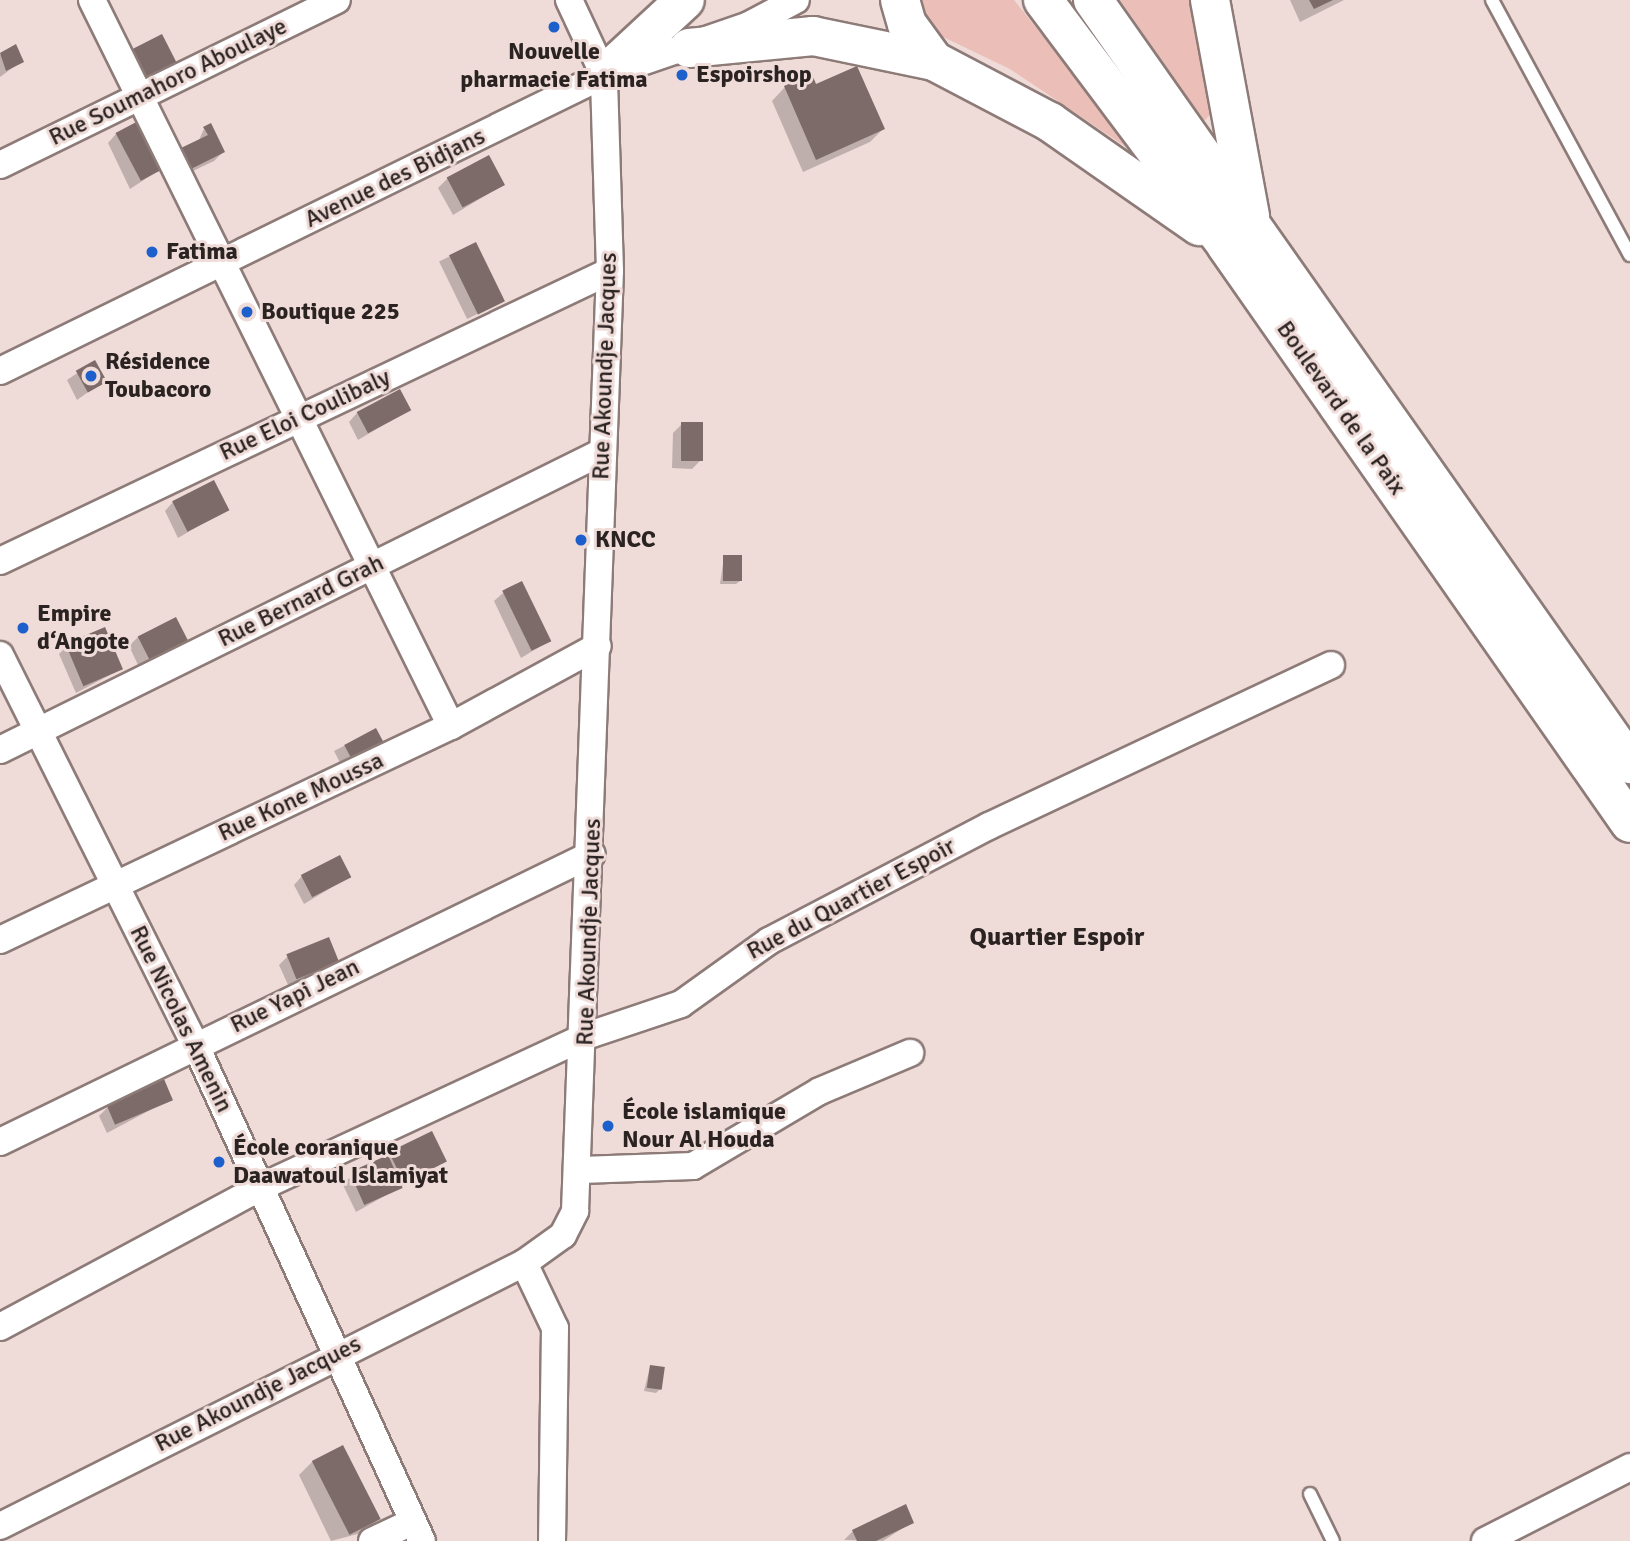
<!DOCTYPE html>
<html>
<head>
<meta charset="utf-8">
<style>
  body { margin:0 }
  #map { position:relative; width:1630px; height:1541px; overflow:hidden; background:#efdbd8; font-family:Signika,sans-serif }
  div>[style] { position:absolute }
  .green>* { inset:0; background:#ebbfb7 }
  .shadow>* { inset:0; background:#0003; transform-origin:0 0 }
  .building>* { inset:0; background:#7c6b68; transform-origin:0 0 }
  .roads { filter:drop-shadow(2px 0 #8d7b78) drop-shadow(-2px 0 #8d7b78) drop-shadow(0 2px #8d7b78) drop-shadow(0 -2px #8d7b78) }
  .lane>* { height:12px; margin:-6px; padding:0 6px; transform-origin:6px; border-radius:6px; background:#fff }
  .street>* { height:26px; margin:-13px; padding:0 13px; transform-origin:13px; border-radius:13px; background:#fff }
  .primary>* { height:38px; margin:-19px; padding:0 19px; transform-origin:19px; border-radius:19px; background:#fff }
  .dots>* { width:19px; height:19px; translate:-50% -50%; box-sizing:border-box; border:4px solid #efdbd8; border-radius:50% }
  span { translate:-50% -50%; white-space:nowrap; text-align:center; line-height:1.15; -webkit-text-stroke:6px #efdbd8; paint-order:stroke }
  .poi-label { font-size:24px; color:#2a2321; font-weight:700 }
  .left { translate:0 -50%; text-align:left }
  .street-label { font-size:24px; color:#2a2321 }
  .neighbourhood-label { font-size:26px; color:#2a2321; font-weight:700 }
</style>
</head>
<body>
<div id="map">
  <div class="green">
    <i style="clip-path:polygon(918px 0,1014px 0,1138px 155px,1010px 69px,939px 35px)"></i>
    <i style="clip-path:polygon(1120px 0,1197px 0,1212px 113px,1204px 121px)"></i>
  </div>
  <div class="shadow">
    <i style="clip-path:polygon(1290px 0,1344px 0,1300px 22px)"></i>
    <i style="clip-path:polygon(15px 47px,22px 61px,0 77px,0 55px)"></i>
    <i style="clip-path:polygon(785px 87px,883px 129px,870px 142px,803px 172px,772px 101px)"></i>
    <i style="clip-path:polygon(204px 129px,223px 152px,214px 161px,174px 180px,167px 165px,130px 189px,108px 143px,116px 134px,180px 151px,198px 142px)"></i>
    <i style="clip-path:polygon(447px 179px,503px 185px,453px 215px,438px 188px)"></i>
    <i style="left:475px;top:244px;width:64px;height:40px;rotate:64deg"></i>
    <i style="clip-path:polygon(94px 362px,104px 381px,77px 400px,67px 380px)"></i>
    <i style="clip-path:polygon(409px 410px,358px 440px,349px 422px,357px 413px)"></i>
    <i style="clip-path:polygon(682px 424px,701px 460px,692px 469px,672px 468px,673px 433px)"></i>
    <i style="clip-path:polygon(173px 502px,227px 509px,178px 538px,165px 511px)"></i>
    <i style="clip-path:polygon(724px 557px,740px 581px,736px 584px,720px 584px)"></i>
    <i style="clip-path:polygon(503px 593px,549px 641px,521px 658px,494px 601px)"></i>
    <i style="clip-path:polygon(138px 637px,186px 641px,139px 667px,129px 646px)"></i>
    <i style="clip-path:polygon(67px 646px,121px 669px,76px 693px,59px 654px)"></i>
    <i style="left:375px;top:730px;width:13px;height:46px;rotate:63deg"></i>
    <i style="clip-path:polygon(302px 876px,349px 877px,304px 904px,294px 885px)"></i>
    <i style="clip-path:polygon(288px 956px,337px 961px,289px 987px,279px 965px)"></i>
    <i style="clip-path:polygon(171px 1099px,107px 1133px,99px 1116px,108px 1107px)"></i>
    <i style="clip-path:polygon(389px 1153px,445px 1162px,356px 1212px,342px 1183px)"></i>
    <i style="clip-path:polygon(650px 1367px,660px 1389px,656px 1393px,644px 1391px)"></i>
    <i style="clip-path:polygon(312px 1462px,378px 1519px,365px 1532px,331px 1541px,299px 1475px)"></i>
    <i style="clip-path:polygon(912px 1522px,883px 1541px,844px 1540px,853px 1531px)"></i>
  </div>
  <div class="building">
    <i style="clip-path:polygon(1309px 0,1333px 0,1314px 9px)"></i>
    <i style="left:162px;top:34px;width:36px;height:43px;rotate:63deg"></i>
    <i style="clip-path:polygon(16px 44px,24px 62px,6px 71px,0 53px)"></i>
    <i style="clip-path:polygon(857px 66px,885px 129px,816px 160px,784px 86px,812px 74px,816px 84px)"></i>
    <i style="left:142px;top:119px;width:54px;height:30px;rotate:62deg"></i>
    <i style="clip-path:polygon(211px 123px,225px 152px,183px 173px,170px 146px,178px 142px,181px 148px,208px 135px,203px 127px)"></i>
    <i style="left:489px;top:155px;width:34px;height:48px;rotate:62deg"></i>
    <i style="left:476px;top:242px;width:66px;height:30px;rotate:64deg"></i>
    <i style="left:95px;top:360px;width:25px;height:22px;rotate:61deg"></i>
    <i style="left:400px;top:389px;width:24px;height:49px;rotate:62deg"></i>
    <i style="left:681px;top:422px;width:22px;height:39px"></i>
    <i style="left:214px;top:480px;width:34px;height:47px;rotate:63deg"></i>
    <i style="left:723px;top:555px;width:19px;height:26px"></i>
    <i style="left:522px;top:581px;width:67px;height:22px;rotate:64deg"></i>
    <i style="left:176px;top:617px;width:27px;height:43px;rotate:63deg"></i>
    <i style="left:105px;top:627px;width:46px;height:43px;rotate:67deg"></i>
    <i style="left:376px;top:728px;width:17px;height:36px;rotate:62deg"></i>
    <i style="left:340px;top:855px;width:25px;height:44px;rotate:63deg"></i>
    <i style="left:329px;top:937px;width:27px;height:46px;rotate:68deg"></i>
    <i style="left:164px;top:1079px;width:23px;height:63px;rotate:67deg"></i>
    <i style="left:432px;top:1131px;width:34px;height:48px;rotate:64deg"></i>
    <i style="left:388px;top:1155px;width:36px;height:42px;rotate:66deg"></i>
    <i style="left:650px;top:1365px;width:15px;height:23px;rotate:8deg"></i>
    <i style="left:343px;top:1445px;width:83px;height:35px;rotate:63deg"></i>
    <i style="clip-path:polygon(906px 1504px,914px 1523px,876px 1541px,857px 1541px,852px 1530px)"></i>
  </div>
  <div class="roads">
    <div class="lane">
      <i style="left:1492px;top:0;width:290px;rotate:61.6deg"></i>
      <i style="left:1310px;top:1494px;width:52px;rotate:63.9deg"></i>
    </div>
    <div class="street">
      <i style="left:92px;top:0;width:810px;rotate:63.69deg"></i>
      <i style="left:0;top:165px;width:375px;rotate:-26.1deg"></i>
      <i style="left:0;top:371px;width:673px;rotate:-26.11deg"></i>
      <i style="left:604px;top:75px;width:153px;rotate:-19deg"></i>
      <i style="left:749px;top:25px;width:53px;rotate:-28deg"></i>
      <i style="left:0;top:561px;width:675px;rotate:-25.43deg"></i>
      <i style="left:0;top:655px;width:435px;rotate:63.4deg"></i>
      <i style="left:195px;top:1044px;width:546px;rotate:65.45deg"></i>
      <i style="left:0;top:750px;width:672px;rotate:-26.34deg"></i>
      <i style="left:0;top:940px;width:499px;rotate:-25.4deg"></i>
      <i style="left:451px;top:726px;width:167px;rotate:-28.6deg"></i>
      <i style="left:0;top:1142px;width:658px;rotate:-25.94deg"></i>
      <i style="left:581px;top:1170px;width:112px;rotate:-2deg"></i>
      <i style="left:693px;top:1166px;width:147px;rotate:-30.6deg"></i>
      <i style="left:820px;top:1091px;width:98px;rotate:-22.9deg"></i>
      <i style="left:524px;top:1263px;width:72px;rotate:64.5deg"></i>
      <i style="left:555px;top:1328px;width:213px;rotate:90.8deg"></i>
      <i style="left:0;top:1327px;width:296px;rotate:-28.2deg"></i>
      <i style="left:261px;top:1187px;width:358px;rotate:-24.9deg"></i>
      <i style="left:586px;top:1036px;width:100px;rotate:-18.6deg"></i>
      <i style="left:681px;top:1004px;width:108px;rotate:-35.6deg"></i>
      <i style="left:769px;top:941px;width:248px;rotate:-27.6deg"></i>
      <i style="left:989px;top:826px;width:378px;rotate:-25.2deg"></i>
      <i style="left:0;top:1526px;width:586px;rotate:-26.65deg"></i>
      <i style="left:524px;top:1263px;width:48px;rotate:-35.7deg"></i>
      <i style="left:563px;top:1235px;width:27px;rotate:-63deg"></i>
      <i style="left:575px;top:1211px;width:941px;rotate:-87.87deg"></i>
      <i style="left:610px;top:271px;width:196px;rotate:-91.8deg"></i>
      <i style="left:604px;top:75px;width:83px;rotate:-115deg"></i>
      <i style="left:372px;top:1541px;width:44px;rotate:-25.4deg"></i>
      <i style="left:1485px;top:1541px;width:163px;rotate:-27deg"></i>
    </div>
    <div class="primary">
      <i style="left:900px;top:0;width:25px;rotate:74deg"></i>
      <i style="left:907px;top:24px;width:46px;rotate:53.9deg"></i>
      <i style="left:1043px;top:0;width:306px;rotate:53.2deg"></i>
      <i style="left:1226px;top:245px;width:705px;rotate:55.05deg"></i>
      <i style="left:1093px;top:0;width:934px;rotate:54.9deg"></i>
      <i style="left:1210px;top:0;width:220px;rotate:79.5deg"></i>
      <i style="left:689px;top:48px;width:125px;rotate:-5.5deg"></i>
      <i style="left:813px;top:36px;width:124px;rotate:11.7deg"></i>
      <i style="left:934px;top:61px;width:131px;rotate:27.7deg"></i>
      <i style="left:1050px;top:122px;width:182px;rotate:34.9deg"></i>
      <i style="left:604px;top:75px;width:110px;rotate:-42.8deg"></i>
    </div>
  </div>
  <div class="dots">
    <i style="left:554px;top:27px;background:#1d5fcb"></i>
    <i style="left:682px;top:75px;background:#1d5fcb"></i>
    <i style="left:152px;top:252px;background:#1d5fcb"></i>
    <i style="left:247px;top:312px;background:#1d5fcb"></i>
    <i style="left:91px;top:376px;background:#1d5fcb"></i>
    <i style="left:581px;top:540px;background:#1d5fcb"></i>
    <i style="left:23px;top:628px;background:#1d5fcb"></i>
    <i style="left:608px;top:1126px;background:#1d5fcb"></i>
    <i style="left:219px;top:1162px;background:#1d5fcb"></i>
  </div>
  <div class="poi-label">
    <span style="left:554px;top:66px">Nouvelle<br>pharmacie Fatima</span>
    <span class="left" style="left:696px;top:75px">Espoirshop</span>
    <span class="left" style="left:166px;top:252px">Fatima</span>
    <span class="left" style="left:261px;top:312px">Boutique 225</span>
    <span class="left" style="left:105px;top:376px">Résidence<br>Toubacoro</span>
    <span class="left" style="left:595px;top:540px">KNCC</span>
    <span class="left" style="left:37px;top:628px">Empire<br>d‘Angote</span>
    <span class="left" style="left:622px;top:1126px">École islamique<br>Nour Al Houda</span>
    <span class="left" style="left:233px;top:1162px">École coranique<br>Daawatoul Islamiyat</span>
  </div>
  <div class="street-label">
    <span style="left:168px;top:82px;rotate:-26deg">Rue Soumahoro Aboulaye</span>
    <span style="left:395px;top:178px;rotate:-26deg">Avenue des Bidjans</span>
    <span style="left:605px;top:366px;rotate:-88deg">Rue Akoundje Jacques</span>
    <span style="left:1341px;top:408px;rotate:55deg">Boulevard de la Paix</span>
    <span style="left:305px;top:415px;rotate:-25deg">Rue Eloi Coulibaly</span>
    <span style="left:301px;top:601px;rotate:-26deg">Rue Bernard Grah</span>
    <span style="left:301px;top:797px;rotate:-25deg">Rue Kone Moussa</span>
    <span style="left:851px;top:899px;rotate:-28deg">Rue du Quartier Espoir</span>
    <span style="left:589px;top:932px;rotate:-88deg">Rue Akoundje Jacques</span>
    <span style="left:295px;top:996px;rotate:-26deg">Rue Yapi Jean</span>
    <span style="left:181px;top:1019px;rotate:64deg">Rue Nicolas Amenin</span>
    <span style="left:258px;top:1394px;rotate:-27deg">Rue Akoundje Jacques</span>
  </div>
  <div class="neighbourhood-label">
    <span style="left:1057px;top:938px">Quartier Espoir</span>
  </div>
</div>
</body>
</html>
